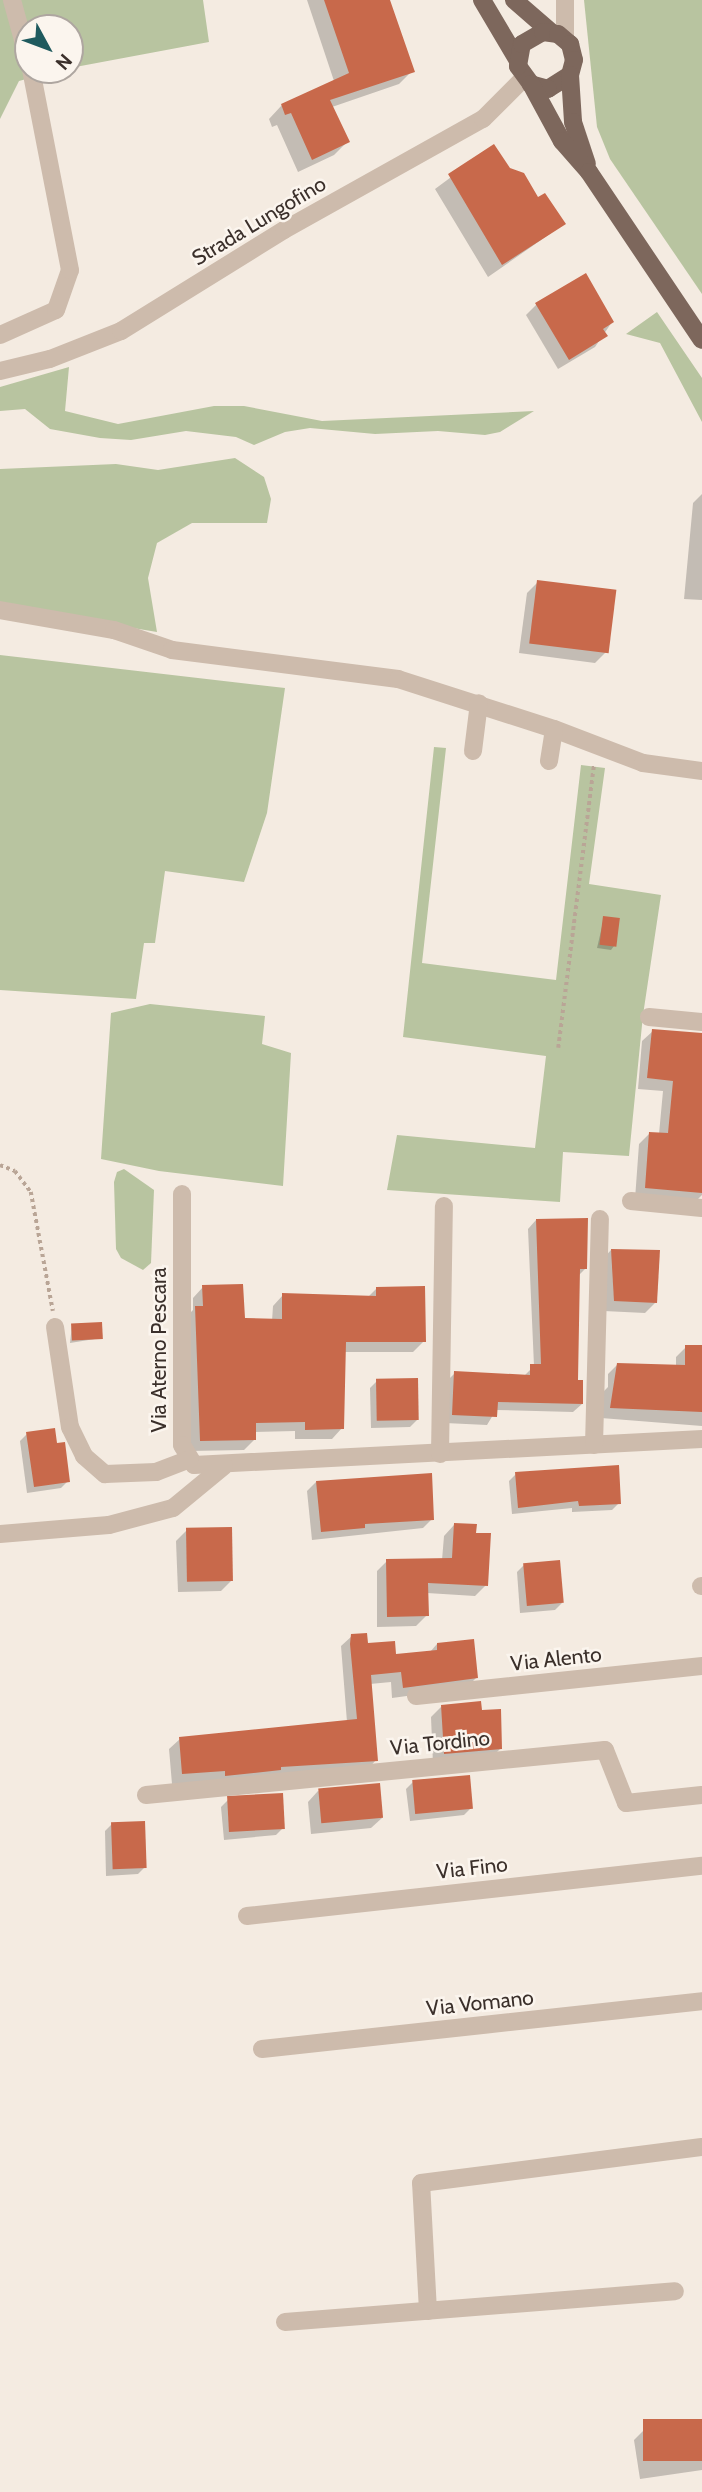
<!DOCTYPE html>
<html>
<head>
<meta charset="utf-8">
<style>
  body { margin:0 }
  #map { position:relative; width:702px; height:2492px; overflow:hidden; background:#f4ebe1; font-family:Cabin,sans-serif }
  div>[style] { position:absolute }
  .green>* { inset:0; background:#b8c4a0 }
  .shadow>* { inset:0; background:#0003 }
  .building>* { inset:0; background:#c8694b; transform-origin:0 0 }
  .path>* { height:3.5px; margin-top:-1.75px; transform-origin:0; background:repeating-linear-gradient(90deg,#b9a596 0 3.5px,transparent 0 7px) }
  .minor>* { height:18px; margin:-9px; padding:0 9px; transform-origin:9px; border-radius:9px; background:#cdbbac }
  .major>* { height:18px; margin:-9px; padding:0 9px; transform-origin:9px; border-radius:9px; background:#7d675c }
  span { translate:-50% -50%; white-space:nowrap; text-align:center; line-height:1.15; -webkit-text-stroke:5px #fbf5ee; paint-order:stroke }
  .street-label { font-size:21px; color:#3b302b }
  .north { position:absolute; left:14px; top:14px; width:70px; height:70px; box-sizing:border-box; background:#fbf5ee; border:2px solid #aea6a0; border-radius:50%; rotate:131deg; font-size:19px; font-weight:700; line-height:28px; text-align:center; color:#3b302b }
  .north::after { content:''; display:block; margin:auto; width:24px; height:32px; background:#1f5a5e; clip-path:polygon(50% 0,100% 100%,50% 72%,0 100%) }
</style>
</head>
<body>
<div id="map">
  <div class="green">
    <i style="clip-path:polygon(0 0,203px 0,209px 42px,70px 68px,70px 28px,28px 28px,28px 70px,59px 70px,19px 81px,0 119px)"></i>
    <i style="clip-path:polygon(584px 0,702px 0,702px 294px,610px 159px,597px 127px)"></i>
    <i style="clip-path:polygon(657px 312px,702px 378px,702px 422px,660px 343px,626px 334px)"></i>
    <i style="clip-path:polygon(69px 367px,65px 411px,118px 424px,214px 406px,244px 406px,322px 421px,534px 411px,500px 432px,485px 435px,438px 431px,375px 434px,310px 428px,285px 432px,254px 445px,236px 437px,186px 431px,131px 440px,100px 438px,50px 429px,25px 409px,0 411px,0 387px)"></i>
    <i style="clip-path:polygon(235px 458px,264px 477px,271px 499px,267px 523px,192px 523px,157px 543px,148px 578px,157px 632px,0 606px,0 469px,116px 464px,158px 470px)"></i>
    <i style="clip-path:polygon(0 655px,285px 688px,267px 813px,244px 882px,165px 871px,155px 943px,144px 943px,136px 999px,0 990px)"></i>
    <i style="clip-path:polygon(434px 747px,446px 748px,422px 963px,556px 980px,581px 765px,605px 768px,589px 884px,661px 895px,643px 1015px,629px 1156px,563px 1152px,560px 1202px,387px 1190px,397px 1135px,535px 1148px,546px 1056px,403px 1037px)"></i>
    <i style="clip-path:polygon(150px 1004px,265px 1016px,262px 1044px,291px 1053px,283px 1186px,159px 1171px,101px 1159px,111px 1013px)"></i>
    <i style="clip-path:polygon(124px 1169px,154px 1190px,151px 1263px,143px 1270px,121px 1258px,116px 1249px,114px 1182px,117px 1172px)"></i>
  </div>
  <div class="shadow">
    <i style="clip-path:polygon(307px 0,389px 0,412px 71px,399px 84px,332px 107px,347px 142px,334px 155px,298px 172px,277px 125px,272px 127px,269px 119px,282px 105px,334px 81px)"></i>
    <i style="clip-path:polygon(493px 146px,509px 169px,564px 224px,488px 277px,435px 189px)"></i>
    <i style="clip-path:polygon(537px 304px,612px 322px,595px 347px,558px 369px,526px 315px)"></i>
    <i style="clip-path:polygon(702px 494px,702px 600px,684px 599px,693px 503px)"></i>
    <i style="clip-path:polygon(538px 582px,606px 652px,595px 663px,519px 653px,527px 593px)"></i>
    <i style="clip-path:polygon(604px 918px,614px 946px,611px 950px,597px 948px)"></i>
    <i style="clip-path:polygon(653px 1031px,702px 1034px,702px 1195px,694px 1203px,635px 1199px,639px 1144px,650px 1133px,659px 1134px,663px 1091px,638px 1089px,642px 1041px)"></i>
    <i style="clip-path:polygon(536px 1220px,586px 1268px,578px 1276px,576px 1382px,582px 1404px,573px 1412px,496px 1410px,487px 1425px,445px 1423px,447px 1381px,455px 1373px,523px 1377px,534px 1366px,528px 1229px)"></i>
    <i style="clip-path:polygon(611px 1250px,656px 1302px,645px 1313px,604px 1311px,601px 1261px)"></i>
    <i style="clip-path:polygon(203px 1287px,243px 1319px,272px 1321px,273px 1306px,283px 1295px,368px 1297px,377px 1288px,424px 1341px,413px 1352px,344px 1352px,342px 1428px,332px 1439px,295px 1439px,295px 1431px,254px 1432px,254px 1440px,244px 1450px,190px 1451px,185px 1318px,193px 1310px,193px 1298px)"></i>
    <i style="clip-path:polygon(72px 1325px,101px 1338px,70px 1343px)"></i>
    <i style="clip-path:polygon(702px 1346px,702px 1426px,601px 1418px,602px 1393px,608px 1387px,608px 1374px,618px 1364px,676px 1367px,676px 1357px,686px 1347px)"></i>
    <i style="clip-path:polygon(377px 1381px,417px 1420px,410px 1427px,371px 1428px,370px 1388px)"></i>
    <i style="clip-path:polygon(27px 1434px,56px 1445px,68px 1481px,61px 1488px,27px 1493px,20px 1441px)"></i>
    <i style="clip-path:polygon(516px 1474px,619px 1503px,612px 1510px,572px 1512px,572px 1508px,512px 1514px,509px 1481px)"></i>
    <i style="clip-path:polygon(316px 1482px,432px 1519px,423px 1528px,312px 1540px,307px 1491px)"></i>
    <i style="clip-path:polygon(454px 1525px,474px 1534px,486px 1585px,475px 1596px,427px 1593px,427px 1615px,416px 1626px,377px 1627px,377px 1571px,387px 1561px,442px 1560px,444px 1536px)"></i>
    <i style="clip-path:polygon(187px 1530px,232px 1580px,221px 1591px,178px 1592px,176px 1541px)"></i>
    <i style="clip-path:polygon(524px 1565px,562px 1603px,555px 1610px,520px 1613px,517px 1572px)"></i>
    <i style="clip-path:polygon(352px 1636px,394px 1656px,430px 1652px,437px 1644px,477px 1677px,466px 1688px,392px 1698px,391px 1682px,370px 1684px,376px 1760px,366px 1771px,172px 1784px,169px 1749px,180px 1739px,347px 1722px,341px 1646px)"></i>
    <i style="clip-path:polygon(442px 1706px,480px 1712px,501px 1748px,490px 1759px,433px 1764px,431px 1717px)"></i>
    <i style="clip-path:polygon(413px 1782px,471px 1808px,464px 1815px,410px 1821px,406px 1789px)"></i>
    <i style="clip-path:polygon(318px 1791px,382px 1818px,371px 1828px,311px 1834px,308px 1802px)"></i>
    <i style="clip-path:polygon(228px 1800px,283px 1828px,276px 1835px,224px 1840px,221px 1807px)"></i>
    <i style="clip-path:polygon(112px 1824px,145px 1867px,138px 1874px,106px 1876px,105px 1831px)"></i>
    <i style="clip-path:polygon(702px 2421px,702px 2470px,640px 2479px,634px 2440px,645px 2429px)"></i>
  </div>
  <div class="building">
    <i style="clip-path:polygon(324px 0,390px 0,415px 72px,330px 100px,350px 142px,312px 160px,291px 113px,285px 115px,281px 104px,349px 73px)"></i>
    <i style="clip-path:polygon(494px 144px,510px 168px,524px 173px,538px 197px,545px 193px,566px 224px,502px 265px,448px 174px)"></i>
    <i style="clip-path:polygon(586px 273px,614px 322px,603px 329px,608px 336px,569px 360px,535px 303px)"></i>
    <i style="left:537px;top:580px;width:80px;height:64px;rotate:7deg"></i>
    <i style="left:603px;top:916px;width:17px;height:29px;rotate:7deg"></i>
    <i style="clip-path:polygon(652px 1029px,702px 1033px,702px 1193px,645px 1188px,649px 1132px,668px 1133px,673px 1081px,647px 1078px)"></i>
    <i style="clip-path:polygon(588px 1218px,587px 1269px,580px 1269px,578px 1380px,583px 1380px,583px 1404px,498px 1402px,497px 1417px,452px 1415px,454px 1371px,530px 1375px,530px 1364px,541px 1364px,536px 1219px)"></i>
    <i style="clip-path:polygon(611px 1249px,660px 1250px,657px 1303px,614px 1301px)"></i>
    <i style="clip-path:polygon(243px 1284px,245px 1318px,282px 1319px,282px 1293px,376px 1296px,376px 1287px,425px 1286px,426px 1342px,346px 1342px,344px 1429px,305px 1430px,305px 1422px,256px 1423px,256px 1440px,200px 1441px,195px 1306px,203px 1306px,202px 1285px)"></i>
    <i style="left:102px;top:1322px;width:17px;height:31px;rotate:87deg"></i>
    <i style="clip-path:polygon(685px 1345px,702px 1345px,702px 1412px,610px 1408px,617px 1363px,685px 1365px)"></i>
    <i style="left:418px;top:1378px;width:42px;height:42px;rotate:89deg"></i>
    <i style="clip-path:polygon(55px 1428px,57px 1443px,65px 1442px,70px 1482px,34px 1487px,26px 1432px)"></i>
    <i style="clip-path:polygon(619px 1465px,621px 1504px,579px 1506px,578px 1501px,518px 1508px,515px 1472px)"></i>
    <i style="clip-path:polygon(432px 1473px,434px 1520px,365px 1524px,365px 1528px,321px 1532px,316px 1481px)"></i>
    <i style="clip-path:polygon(454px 1523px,477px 1524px,476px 1533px,491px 1533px,488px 1586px,428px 1583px,429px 1616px,387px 1617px,386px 1559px,452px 1558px)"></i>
    <i style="left:232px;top:1527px;width:54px;height:46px;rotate:89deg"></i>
    <i style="left:560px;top:1560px;width:43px;height:37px;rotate:85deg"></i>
    <i style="clip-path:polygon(367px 1633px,368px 1643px,395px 1641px,396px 1654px,437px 1650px,437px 1643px,474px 1639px,478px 1678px,403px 1688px,401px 1672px,371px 1675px,378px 1761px,281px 1767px,281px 1770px,225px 1776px,225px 1771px,182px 1774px,179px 1737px,357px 1719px,350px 1644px,351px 1634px)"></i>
    <i style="clip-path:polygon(481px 1701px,482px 1710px,501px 1709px,502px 1749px,444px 1754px,441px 1705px)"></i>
    <i style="left:470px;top:1775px;width:34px;height:58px;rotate:85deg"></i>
    <i style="left:380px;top:1783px;width:35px;height:62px;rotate:85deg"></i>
    <i style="left:283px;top:1793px;width:36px;height:56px;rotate:87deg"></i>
    <i style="left:145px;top:1821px;width:47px;height:34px;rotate:88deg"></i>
    <i style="left:702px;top:2419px;width:42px;height:59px;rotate:90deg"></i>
  </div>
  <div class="path">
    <i style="left:558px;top:1048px;width:286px;rotate:-82.8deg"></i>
    <i style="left:0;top:1165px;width:16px;rotate:22deg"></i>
    <i style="left:15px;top:1171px;width:26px;rotate:53deg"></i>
    <i style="left:31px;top:1192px;width:121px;rotate:79.5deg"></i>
  </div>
  <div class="minor">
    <i style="left:12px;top:0;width:60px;rotate:74.6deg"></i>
    <i style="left:565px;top:38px;width:38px;rotate:-90deg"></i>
    <i style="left:0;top:335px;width:61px;rotate:-24.1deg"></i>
    <i style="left:56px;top:310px;width:42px;rotate:-70.7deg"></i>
    <i style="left:70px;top:270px;width:204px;rotate:-101deg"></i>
    <i style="left:0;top:371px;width:51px;rotate:-13.5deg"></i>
    <i style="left:50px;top:359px;width:76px;rotate:-21.5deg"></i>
    <i style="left:121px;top:331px;width:192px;rotate:-31.8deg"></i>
    <i style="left:284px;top:230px;width:228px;rotate:-29.2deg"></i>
    <i style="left:483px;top:119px;width:58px;rotate:-45deg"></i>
    <i style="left:0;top:610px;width:116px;rotate:10deg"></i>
    <i style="left:114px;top:630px;width:61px;rotate:19deg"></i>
    <i style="left:172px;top:650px;width:228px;rotate:7.3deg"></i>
    <i style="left:398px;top:679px;width:164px;rotate:17.8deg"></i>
    <i style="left:554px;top:729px;width:95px;rotate:20.9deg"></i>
    <i style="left:643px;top:763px;width:60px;rotate:7.7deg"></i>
    <i style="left:473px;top:751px;width:48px;rotate:-82.9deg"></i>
    <i style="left:549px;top:761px;width:32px;rotate:-81deg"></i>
    <i style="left:649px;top:1017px;width:53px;rotate:5.4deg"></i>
    <i style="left:182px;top:1194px;width:251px;rotate:90deg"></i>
    <i style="left:182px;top:1445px;width:23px;rotate:59deg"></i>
    <i style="left:194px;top:1465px;width:509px;rotate:-2.93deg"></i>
    <i style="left:631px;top:1201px;width:71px;rotate:5.6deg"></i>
    <i style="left:55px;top:1327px;width:101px;rotate:81.5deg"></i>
    <i style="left:70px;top:1427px;width:32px;rotate:64deg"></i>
    <i style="left:84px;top:1456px;width:28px;rotate:41deg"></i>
    <i style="left:105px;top:1474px;width:51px;rotate:-2.2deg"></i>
    <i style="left:156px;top:1472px;width:36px;rotate:-21deg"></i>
    <i style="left:594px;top:1445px;width:226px;rotate:-88.5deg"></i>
    <i style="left:440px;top:1454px;width:248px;rotate:-89.1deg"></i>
    <i style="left:0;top:1534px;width:109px;rotate:-4.7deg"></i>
    <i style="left:109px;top:1525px;width:66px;rotate:-14.9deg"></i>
    <i style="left:173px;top:1508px;width:66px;rotate:-39.5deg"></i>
    <i style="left:701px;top:1586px;width:1px"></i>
    <i style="left:416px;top:1696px;width:288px;rotate:-6deg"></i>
    <i style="left:146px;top:1795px;width:461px;rotate:-5.6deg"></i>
    <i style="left:605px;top:1750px;width:57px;rotate:68.4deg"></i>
    <i style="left:626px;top:1803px;width:76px;rotate:-6deg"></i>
    <i style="left:247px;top:1916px;width:458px;rotate:-6.3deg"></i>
    <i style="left:262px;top:2049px;width:443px;rotate:-6.2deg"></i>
    <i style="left:428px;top:2311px;width:128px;rotate:-93.1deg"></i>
    <i style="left:421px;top:2183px;width:283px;rotate:-7.3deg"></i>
    <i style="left:285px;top:2322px;width:391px;rotate:-4.5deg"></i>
  </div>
  <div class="major">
    <i style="left:482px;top:0;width:69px;rotate:59.3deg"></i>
    <i style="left:514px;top:0;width:49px;rotate:40.9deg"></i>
    <i style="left:570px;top:75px;width:26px;rotate:148deg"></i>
    <i style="left:548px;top:89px;width:18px;rotate:-164deg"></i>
    <i style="left:531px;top:84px;width:22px;rotate:-126deg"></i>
    <i style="left:518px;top:66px;width:22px;rotate:-80deg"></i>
    <i style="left:522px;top:44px;width:24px;rotate:-30deg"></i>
    <i style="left:543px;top:32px;width:15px;rotate:8deg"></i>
    <i style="left:558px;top:34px;width:16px;rotate:40deg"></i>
    <i style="left:570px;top:44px;width:16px;rotate:76deg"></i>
    <i style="left:574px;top:60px;width:16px;rotate:105deg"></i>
    <i style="left:570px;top:75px;width:47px;rotate:86.3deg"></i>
    <i style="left:573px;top:122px;width:44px;rotate:71.6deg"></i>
    <i style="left:531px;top:84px;width:65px;rotate:61.5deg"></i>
    <i style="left:562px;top:141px;width:41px;rotate:48.9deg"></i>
    <i style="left:589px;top:172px;width:202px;rotate:56.1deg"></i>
  </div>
  <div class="street-label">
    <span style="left:259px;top:221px;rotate:-31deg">Strada Lungofino</span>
    <span style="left:159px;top:1350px;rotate:-90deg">Via Aterno Pescara</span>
    <span style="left:556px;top:1659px;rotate:-6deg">Via Alento</span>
    <span style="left:440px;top:1743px;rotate:-6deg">Via Tordino</span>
    <span style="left:472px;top:1868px;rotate:-6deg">Via Fino</span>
    <span style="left:480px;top:2003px;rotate:-6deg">Via Vomano</span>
  </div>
  <div class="north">N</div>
</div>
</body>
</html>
